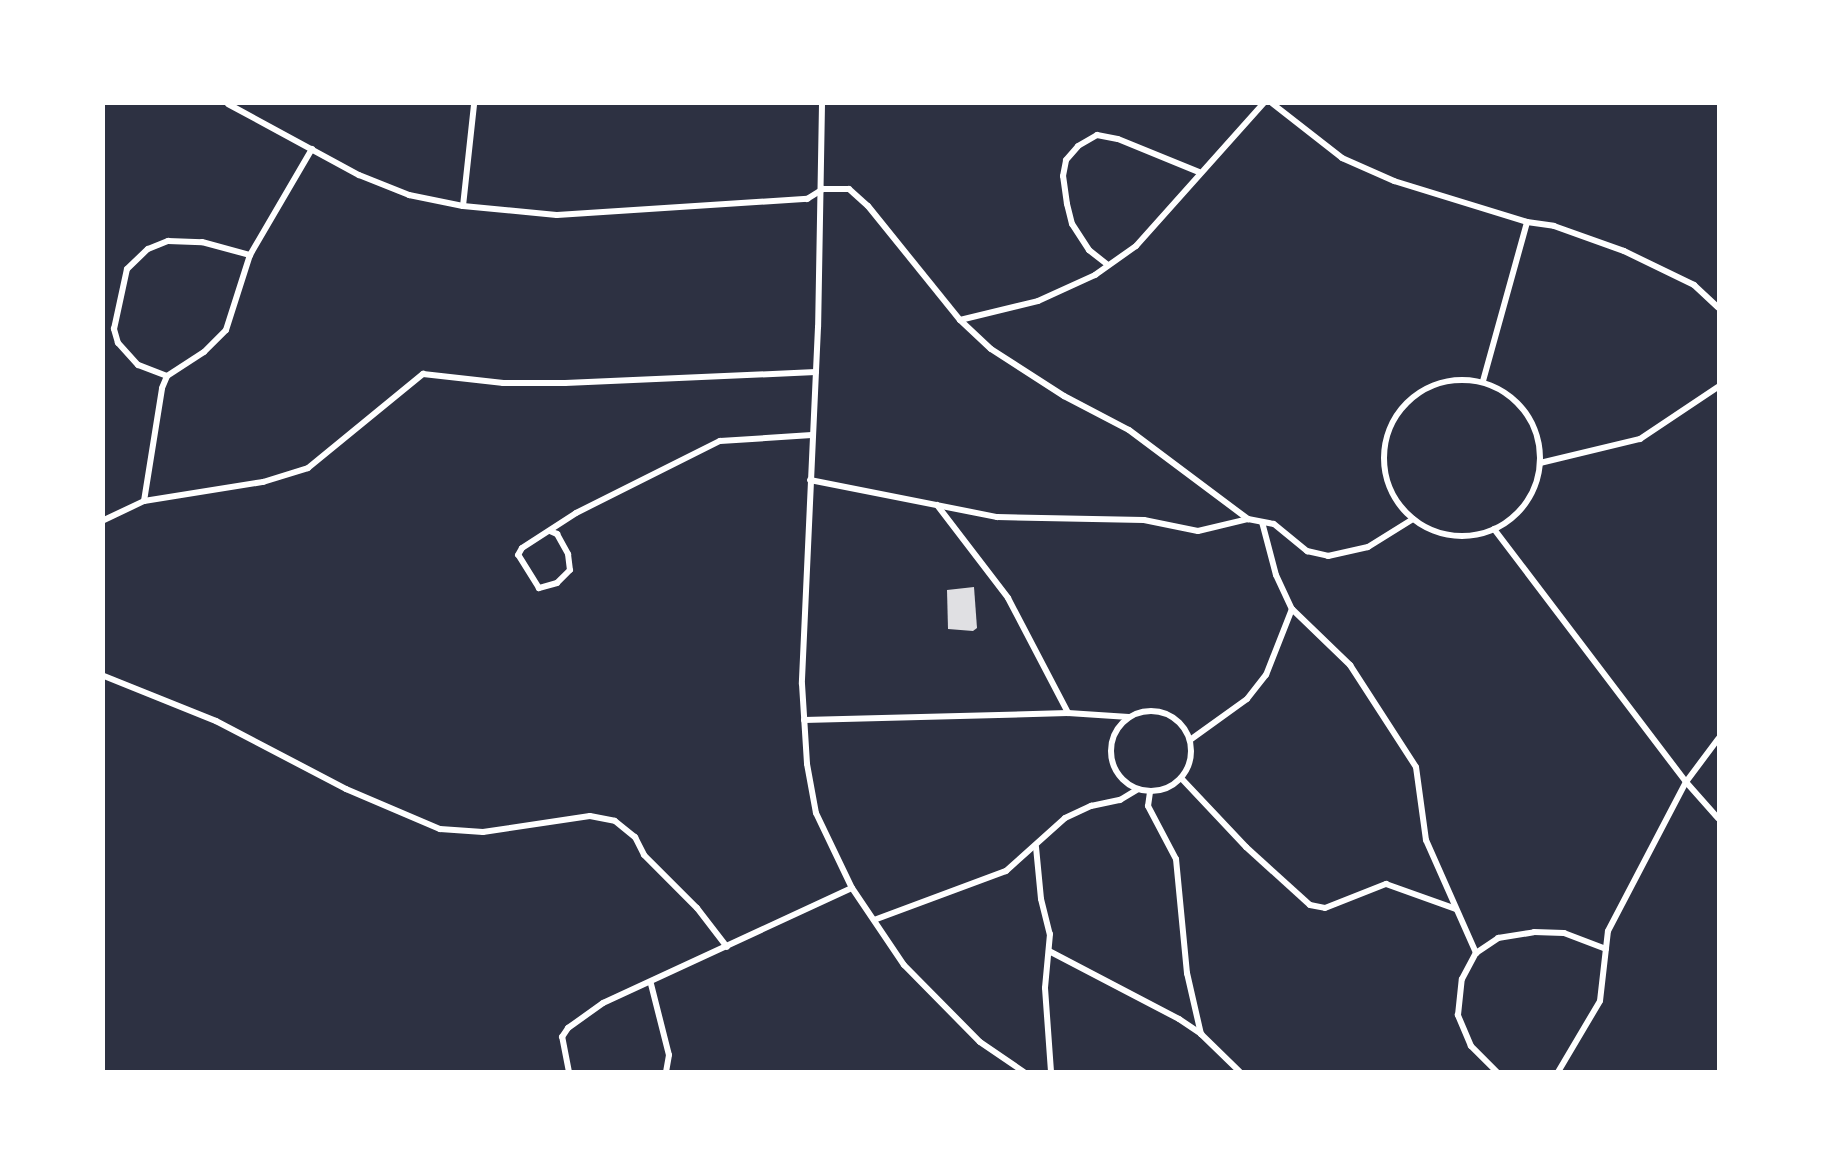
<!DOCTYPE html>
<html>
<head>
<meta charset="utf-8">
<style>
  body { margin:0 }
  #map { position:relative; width:1822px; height:1175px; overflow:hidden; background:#2d3142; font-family:Overpass,sans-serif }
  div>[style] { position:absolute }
  .building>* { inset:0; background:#e0e0e3 }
  .minor>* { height:6px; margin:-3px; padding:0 3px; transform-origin:3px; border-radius:3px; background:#fff }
  .minor>.ring { margin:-3px; padding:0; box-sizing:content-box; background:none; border:6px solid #fff; border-radius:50% }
  span { translate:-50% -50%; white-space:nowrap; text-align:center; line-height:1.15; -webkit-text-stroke:4.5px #fff; paint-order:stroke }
  .frame { position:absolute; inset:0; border:105px solid #fff; pointer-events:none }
</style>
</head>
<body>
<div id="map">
  <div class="building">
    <i style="clip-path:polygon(974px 587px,977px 628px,973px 631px,948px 629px,947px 590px)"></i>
  </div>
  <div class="minor">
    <i style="left:228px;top:104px;width:149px;rotate:28.5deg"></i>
    <i style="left:359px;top:175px;width:54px;rotate:21.8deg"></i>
    <i style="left:409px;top:195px;width:55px;rotate:11.5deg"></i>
    <i style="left:463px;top:206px;width:94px;rotate:5.5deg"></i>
    <i style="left:557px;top:215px;width:251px;rotate:-3.7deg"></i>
    <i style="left:807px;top:199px;width:19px;rotate:-32deg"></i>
    <i style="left:823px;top:189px;width:26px"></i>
    <i style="left:849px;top:189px;width:25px;rotate:42deg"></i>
    <i style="left:868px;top:206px;width:146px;rotate:51.1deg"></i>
    <i style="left:960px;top:320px;width:42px;rotate:43.1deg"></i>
    <i style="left:991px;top:349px;width:87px;rotate:32.8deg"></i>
    <i style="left:1064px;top:396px;width:73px;rotate:27.6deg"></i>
    <i style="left:1129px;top:430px;width:149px;rotate:36.8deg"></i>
    <i style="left:1248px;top:519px;width:26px;rotate:11deg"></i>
    <i style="left:1274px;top:524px;width:43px;rotate:39.3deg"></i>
    <i style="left:1307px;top:551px;width:22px;rotate:13deg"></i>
    <i style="left:1328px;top:556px;width:41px;rotate:-12.7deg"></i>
    <i style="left:1368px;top:547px;width:53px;rotate:-31.9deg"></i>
    <i style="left:822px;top:104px;width:223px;rotate:91deg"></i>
    <i style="left:818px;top:327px;width:357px;rotate:92.6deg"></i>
    <i style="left:802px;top:684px;width:80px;rotate:86.4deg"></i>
    <i style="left:807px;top:764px;width:50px;rotate:79.6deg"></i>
    <i style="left:816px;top:813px;width:83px;rotate:64.4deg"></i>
    <i style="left:852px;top:888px;width:93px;rotate:56deg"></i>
    <i style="left:904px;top:965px;width:108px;rotate:45.4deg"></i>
    <i style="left:980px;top:1042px;width:53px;rotate:34.3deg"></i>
    <i style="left:1273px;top:104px;width:88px;rotate:38deg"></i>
    <i style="left:1342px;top:158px;width:57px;rotate:23.9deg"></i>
    <i style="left:1394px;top:181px;width:139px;rotate:17.1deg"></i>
    <i style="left:1527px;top:222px;width:27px;rotate:8deg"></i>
    <i style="left:1554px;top:226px;width:74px;rotate:19.7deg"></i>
    <i style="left:1624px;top:251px;width:78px;rotate:25.9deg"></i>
    <i style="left:1694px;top:285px;width:33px;rotate:43deg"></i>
    <i style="left:463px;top:206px;width:103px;rotate:-83.8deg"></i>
    <i style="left:1108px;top:265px;width:24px;rotate:-142deg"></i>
    <i style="left:1089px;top:250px;width:31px;rotate:-123deg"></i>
    <i style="left:1072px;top:224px;width:21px;rotate:-104deg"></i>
    <i style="left:1067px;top:204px;width:28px;rotate:-98deg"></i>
    <i style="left:1063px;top:176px;width:16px;rotate:-79deg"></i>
    <i style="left:1066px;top:160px;width:18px;rotate:-49deg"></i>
    <i style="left:1078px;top:146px;width:22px;rotate:-30deg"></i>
    <i style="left:1097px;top:135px;width:21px;rotate:11deg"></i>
    <i style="left:1118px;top:139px;width:87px;rotate:22.2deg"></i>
    <i style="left:960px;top:320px;width:80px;rotate:-13.7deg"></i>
    <i style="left:1038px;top:301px;width:63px;rotate:-24.5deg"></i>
    <i style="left:1095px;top:275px;width:50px;rotate:-35.3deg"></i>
    <i style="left:1136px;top:246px;width:191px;rotate:-48.2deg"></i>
    <i style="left:167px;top:376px;width:31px;rotate:-159deg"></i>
    <i style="left:138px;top:365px;width:30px;rotate:-132deg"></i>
    <i style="left:118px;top:343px;width:15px;rotate:-106deg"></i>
    <i style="left:114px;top:329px;width:61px;rotate:-77.8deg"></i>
    <i style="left:127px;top:269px;width:29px;rotate:-44deg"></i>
    <i style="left:148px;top:249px;width:22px;rotate:-22deg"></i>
    <i style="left:168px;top:241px;width:34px;rotate:2deg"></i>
    <i style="left:202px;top:242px;width:50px;rotate:15.2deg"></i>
    <i class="ring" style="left:1384px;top:380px;width:150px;height:150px"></i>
    <i style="left:1483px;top:381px;width:165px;rotate:-74.5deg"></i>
    <i style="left:1540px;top:463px;width:103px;rotate:-13.5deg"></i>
    <i style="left:1640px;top:439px;width:94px;rotate:-33.7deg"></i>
    <i style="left:810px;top:480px;width:191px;rotate:11.2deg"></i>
    <i style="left:997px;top:517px;width:147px;rotate:1.2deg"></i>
    <i style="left:1144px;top:520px;width:55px;rotate:11.5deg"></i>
    <i style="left:1198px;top:531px;width:51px;rotate:-13.5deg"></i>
    <i style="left:144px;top:501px;width:114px;rotate:-80.9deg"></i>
    <i style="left:162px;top:388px;width:13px;rotate:-67deg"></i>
    <i style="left:167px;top:376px;width:44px;rotate:-33deg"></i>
    <i style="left:204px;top:352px;width:31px;rotate:-45deg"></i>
    <i style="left:226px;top:330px;width:79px;rotate:-72.3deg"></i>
    <i style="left:250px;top:255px;width:123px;rotate:-59.7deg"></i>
    <i style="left:937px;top:505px;width:117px;rotate:52.6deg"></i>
    <i style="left:1008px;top:598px;width:130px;rotate:62.4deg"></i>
    <i style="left:104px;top:520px;width:44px;rotate:-25.4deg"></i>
    <i style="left:144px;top:501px;width:121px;rotate:-9.1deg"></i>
    <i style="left:263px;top:482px;width:47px;rotate:-17.3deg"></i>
    <i style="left:308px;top:468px;width:149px;rotate:-39.3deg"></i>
    <i style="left:423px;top:374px;width:81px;rotate:6.4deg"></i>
    <i style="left:503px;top:383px;width:62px"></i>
    <i style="left:565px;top:383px;width:251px;rotate:-2.5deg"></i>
    <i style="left:1262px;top:522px;width:55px;rotate:75.2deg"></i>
    <i style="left:1276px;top:575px;width:38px;rotate:65deg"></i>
    <i style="left:1292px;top:609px;width:81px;rotate:44deg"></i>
    <i style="left:1350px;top:665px;width:121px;rotate:57.1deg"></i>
    <i style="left:1416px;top:767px;width:74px;rotate:82.2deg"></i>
    <i style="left:1426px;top:840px;width:124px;rotate:66.1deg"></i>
    <i style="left:1494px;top:529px;width:318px;rotate:52.8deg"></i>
    <i style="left:1686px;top:782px;width:48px;rotate:48.4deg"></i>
    <i style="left:550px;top:531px;width:8px;rotate:23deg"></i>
    <i style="left:557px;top:534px;width:23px;rotate:61deg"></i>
    <i style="left:568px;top:554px;width:16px;rotate:83deg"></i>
    <i style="left:570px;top:570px;width:18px;rotate:135deg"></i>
    <i style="left:557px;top:583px;width:19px;rotate:164deg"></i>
    <i style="left:539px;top:588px;width:39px;rotate:-122deg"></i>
    <i style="left:518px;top:555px;width:8px;rotate:-60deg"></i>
    <i style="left:522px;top:548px;width:64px;rotate:-32.9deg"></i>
    <i style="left:576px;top:513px;width:161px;rotate:-26.6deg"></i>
    <i style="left:720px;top:441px;width:92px;rotate:-3.7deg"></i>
    <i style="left:104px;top:676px;width:121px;rotate:21.9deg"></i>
    <i style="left:216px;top:721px;width:147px;rotate:27.6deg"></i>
    <i style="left:346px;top:789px;width:102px;rotate:23.1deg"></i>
    <i style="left:440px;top:829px;width:43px;rotate:4deg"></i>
    <i style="left:483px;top:832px;width:108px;rotate:-8.5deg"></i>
    <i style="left:590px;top:816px;width:25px;rotate:11deg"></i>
    <i style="left:615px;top:821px;width:26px;rotate:39deg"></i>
    <i style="left:635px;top:837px;width:20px;rotate:63deg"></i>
    <i style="left:644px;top:855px;width:75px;rotate:45deg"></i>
    <i style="left:697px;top:908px;width:49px;rotate:52.4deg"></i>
    <i class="ring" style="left:1111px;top:711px;width:74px;height:74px"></i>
    <i style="left:804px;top:720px;width:264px;rotate:-1.5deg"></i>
    <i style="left:1068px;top:713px;width:61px;rotate:3.8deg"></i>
    <i style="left:1190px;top:740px;width:70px;rotate:-35.7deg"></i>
    <i style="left:1247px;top:699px;width:31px;rotate:-52deg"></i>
    <i style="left:1266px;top:675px;width:71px;rotate:-68.5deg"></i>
    <i style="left:1181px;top:778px;width:95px;rotate:46.7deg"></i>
    <i style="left:1246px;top:847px;width:86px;rotate:42.2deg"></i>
    <i style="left:1310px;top:905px;width:15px;rotate:11deg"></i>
    <i style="left:1325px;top:908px;width:66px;rotate:-21.5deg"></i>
    <i style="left:1386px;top:884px;width:74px;rotate:19.7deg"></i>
    <i style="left:1150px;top:792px;width:14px;rotate:98deg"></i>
    <i style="left:1148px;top:806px;width:60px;rotate:62.2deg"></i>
    <i style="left:1176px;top:859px;width:115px;rotate:84.5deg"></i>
    <i style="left:1187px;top:973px;width:63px;rotate:77.1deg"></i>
    <i style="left:1036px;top:847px;width:52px;rotate:84.5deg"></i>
    <i style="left:1041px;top:899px;width:36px;rotate:76deg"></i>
    <i style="left:1050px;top:934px;width:54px;rotate:95.3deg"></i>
    <i style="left:1045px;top:988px;width:84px;rotate:85.9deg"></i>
    <i style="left:874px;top:920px;width:141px;rotate:-20.4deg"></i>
    <i style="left:1006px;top:871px;width:79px;rotate:-41.9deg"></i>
    <i style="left:1065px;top:818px;width:29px;rotate:-25deg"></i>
    <i style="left:1091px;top:806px;width:30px;rotate:-12deg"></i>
    <i style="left:1120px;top:800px;width:21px;rotate:-31deg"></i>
    <i style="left:1049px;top:951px;width:147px;rotate:27.6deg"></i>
    <i style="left:1179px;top:1019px;width:27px;rotate:34deg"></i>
    <i style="left:1201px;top:1034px;width:54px;rotate:44.3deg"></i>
    <i style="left:651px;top:984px;width:73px;rotate:75.8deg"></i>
    <i style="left:669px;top:1055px;width:17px;rotate:100deg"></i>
    <i style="left:569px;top:1072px;width:36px;rotate:-101deg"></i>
    <i style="left:562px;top:1037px;width:11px;rotate:-56deg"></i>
    <i style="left:568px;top:1028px;width:43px;rotate:-35.5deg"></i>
    <i style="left:603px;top:1003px;width:274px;rotate:-24.8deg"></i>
    <i style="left:1497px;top:1072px;width:37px;rotate:-135deg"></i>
    <i style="left:1471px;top:1046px;width:34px;rotate:-113deg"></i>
    <i style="left:1458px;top:1015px;width:36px;rotate:-84deg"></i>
    <i style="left:1462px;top:979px;width:30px;rotate:-62deg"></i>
    <i style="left:1476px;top:953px;width:27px;rotate:-34deg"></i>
    <i style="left:1498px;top:938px;width:36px;rotate:-9deg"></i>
    <i style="left:1534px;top:932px;width:30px;rotate:2deg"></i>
    <i style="left:1564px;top:933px;width:45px;rotate:20.9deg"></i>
    <i style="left:1558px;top:1072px;width:82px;rotate:-59.4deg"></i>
    <i style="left:1600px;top:1001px;width:70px;rotate:-83.5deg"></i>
    <i style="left:1608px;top:931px;width:168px;rotate:-62.4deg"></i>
    <i style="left:1686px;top:782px;width:54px;rotate:-53.3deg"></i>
  </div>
  <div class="frame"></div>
</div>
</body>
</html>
